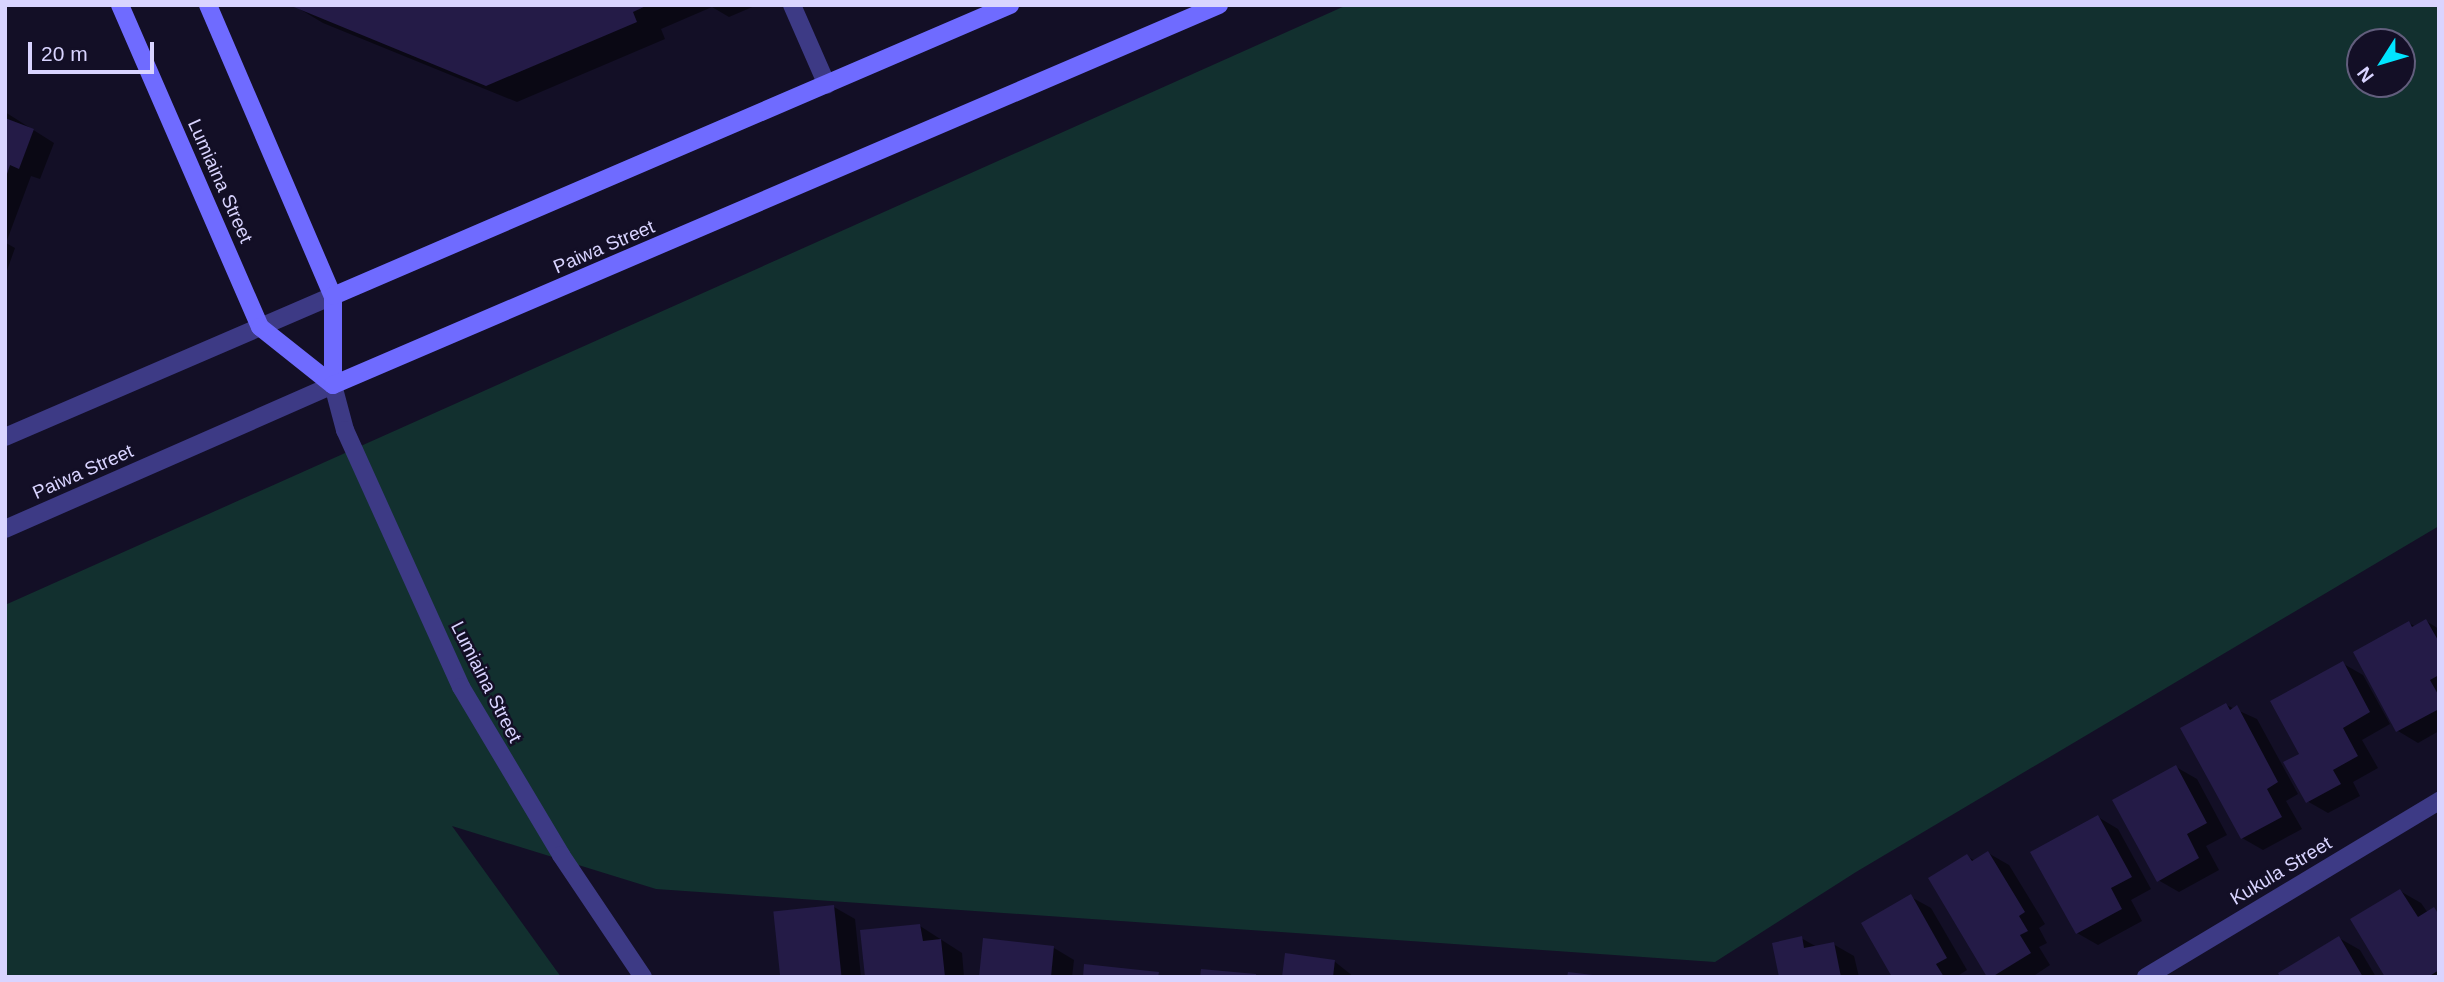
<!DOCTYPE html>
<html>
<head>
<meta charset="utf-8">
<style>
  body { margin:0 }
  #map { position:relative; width:2444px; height:982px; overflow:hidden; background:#130f26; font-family:Arial,sans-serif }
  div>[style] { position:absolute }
  .green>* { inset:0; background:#12302f }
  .shadow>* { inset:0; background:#0007 }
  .building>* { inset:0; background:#241b47; transform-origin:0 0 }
  .service>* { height:18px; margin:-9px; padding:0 9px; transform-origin:9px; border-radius:9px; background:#3d3a85 }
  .minor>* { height:18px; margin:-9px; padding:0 9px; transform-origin:9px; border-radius:9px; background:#3d3a85 }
  .tertiary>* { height:18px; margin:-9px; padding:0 9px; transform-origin:9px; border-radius:9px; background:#3d3a85 }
  .secondary>* { height:18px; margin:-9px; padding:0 9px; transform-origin:9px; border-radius:9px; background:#6f6bff }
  span { translate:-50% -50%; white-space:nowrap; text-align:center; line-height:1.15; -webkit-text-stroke:5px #130f26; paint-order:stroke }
  .street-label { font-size:19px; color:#d9d4ff }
  .frame { position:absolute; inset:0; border:7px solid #d9d4ff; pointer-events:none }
  .north { position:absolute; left:2346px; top:28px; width:70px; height:70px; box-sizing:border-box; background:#130f26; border:2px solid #625e7d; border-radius:50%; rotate:233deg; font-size:19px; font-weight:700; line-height:28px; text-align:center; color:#d9d4ff }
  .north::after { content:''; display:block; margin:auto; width:24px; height:32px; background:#00e5ff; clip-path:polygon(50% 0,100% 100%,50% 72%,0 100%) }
  .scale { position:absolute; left:28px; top:42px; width:126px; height:32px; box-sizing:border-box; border:4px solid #d9d4ff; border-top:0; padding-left:9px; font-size:21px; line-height:24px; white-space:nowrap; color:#d9d4ff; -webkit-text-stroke:5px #130f26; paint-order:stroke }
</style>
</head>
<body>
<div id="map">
  <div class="green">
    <i style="clip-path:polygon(evenodd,1347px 5px,2439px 5px,2439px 526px,1856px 872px,1715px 962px,656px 889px,452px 826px,561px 977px,5px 977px,5px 605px,1347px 5px,2360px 42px,2402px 42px,2402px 84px,2360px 84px,2360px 42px)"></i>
  </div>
  <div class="shadow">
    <i style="clip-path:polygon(293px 5px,757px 5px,729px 17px,712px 7px,661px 29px,665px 39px,517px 102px,323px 23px)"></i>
    <i style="clip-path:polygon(5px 112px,54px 143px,40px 179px,31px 176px,6px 243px,15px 248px,5px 276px)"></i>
    <i style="clip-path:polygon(2426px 621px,2439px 629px,2439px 731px,2418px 743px,2398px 731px,2409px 623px,2416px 627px)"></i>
    <i style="clip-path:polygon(2342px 663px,2363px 675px,2390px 724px,2362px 740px,2378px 768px,2353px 782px,2360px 796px,2328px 813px,2307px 801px,2301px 755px)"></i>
    <i style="clip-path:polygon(2226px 705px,2257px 719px,2298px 794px,2286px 801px,2302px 829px,2263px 850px,2242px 838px)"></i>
    <i style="clip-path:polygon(2176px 767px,2197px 779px,2227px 835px,2206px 846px,2219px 870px,2179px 892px,2158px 880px)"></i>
    <i style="clip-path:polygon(2098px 817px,2118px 829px,2151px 889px,2131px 900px,2142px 921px,2098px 945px,2077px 933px)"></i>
    <i style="clip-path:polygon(1988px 853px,2009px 865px,2045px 924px,2039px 928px,2047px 943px,2039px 947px,2050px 965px,2032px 977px,1989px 977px,1967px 856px,1975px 861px)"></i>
    <i style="clip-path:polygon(2400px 891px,2421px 903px,2428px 913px,2439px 912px,2439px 977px,2387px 977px)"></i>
    <i style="clip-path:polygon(1911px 897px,1931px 908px,1967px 970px,1956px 977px,1894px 977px)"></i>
    <i style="clip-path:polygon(834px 907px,855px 919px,861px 977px,782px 977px)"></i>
    <i style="clip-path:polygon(920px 926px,962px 953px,964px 977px,866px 977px)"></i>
    <i style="clip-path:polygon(1801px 938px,1817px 947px,1833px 944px,1854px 956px,1859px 977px,1781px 977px)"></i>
    <i style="clip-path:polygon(2339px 938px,2360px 950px,2376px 977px,2282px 977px)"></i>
    <i style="clip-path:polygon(1054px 948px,1074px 960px,1072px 977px,981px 977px)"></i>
    <i style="clip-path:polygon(1334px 961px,1354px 977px,1284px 977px)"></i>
  </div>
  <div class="building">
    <i style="clip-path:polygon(289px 5px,648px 5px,633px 12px,637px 22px,486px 86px)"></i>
    <i style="clip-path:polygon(5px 118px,34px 129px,19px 169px,10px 165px,6px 177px)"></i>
    <i style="clip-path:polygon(2426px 619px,2439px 642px,2439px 675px,2430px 680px,2439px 696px,2439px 709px,2396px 732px,2353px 652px,2409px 621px,2412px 627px)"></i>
    <i style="clip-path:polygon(2343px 661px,2370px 712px,2343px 728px,2358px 756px,2333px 770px,2341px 784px,2306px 803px,2283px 762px,2299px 754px,2270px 701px)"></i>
    <i style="clip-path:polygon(2226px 703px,2230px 710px,2237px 705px,2278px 782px,2267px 789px,2282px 817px,2241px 839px,2180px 728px)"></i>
    <i style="clip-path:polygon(2176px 765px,2207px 823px,2187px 834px,2199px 858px,2157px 882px,2112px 800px)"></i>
    <i style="clip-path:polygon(2098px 815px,2132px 877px,2111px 888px,2122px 909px,2076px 934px,2030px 852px)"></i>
    <i style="clip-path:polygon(1988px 851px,2025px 912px,2019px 916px,2028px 931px,2020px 935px,2031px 953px,1992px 977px,1987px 977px,1928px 878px,1967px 854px,1972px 861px)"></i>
    <i style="clip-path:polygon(2400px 889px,2418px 917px,2434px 907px,2439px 915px,2439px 970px,2428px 977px,2385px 977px,2350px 919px)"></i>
    <i style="clip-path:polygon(1911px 894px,1947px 958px,1936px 964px,1944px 977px,1892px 977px,1861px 923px)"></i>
    <i style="left:834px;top:905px;width:72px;height:61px;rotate:84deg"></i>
    <i style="clip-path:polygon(920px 924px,923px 941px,941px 939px,945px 977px,865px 977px,860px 930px)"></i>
    <i style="clip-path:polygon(1802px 936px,1804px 948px,1834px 942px,1841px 977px,1779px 977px,1772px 943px)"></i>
    <i style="clip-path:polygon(2339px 936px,2363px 977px,2280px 977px,2278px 973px)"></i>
    <i style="clip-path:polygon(983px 938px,1054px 946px,1051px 977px,979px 977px)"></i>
    <i style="clip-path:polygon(1285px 953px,1335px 960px,1333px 977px,1282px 977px)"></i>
    <i style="clip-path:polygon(1084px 964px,1159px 972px,1158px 977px,1083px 977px)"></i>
    <i style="clip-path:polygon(1201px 969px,1256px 974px,1256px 977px,1200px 977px)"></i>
    <i style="clip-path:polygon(1568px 972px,1593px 975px,1593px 977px,1567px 977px)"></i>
  </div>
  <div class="service">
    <i style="left:792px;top:5px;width:87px;rotate:66.4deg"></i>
  </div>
  <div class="minor">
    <i style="left:2146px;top:977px;width:342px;rotate:-31deg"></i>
  </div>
  <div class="tertiary">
    <i style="left:5px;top:437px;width:357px;rotate:-23.3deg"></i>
    <i style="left:5px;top:529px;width:358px;rotate:-23.7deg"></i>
    <i style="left:333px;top:385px;width:47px;rotate:75.1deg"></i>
    <i style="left:345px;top:430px;width:282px;rotate:65.7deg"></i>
    <i style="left:461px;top:687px;width:196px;rotate:59.2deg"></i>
    <i style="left:561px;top:855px;width:147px;rotate:56.1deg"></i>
  </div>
  <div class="secondary">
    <i style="left:120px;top:5px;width:351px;rotate:66.5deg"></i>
    <i style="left:260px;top:327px;width:93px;rotate:38.5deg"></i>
    <i style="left:208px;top:5px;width:317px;rotate:66.8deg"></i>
    <i style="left:333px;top:296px;width:89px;rotate:90deg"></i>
    <i style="left:333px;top:296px;width:737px;rotate:-23.26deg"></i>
    <i style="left:333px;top:385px;width:964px;rotate:-23.21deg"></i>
  </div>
  <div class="street-label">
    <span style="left:220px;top:181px;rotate:66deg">Lumiaina Street</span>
    <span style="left:604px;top:247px;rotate:-23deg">Paiwa Street</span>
    <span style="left:83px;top:472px;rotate:-24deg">Paiwa Street</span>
    <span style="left:486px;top:682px;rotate:63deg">Lumiaina Street</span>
    <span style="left:2281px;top:871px;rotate:-31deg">Kukula Street</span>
  </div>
  <div class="frame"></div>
  <div class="north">N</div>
  <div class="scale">20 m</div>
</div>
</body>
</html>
